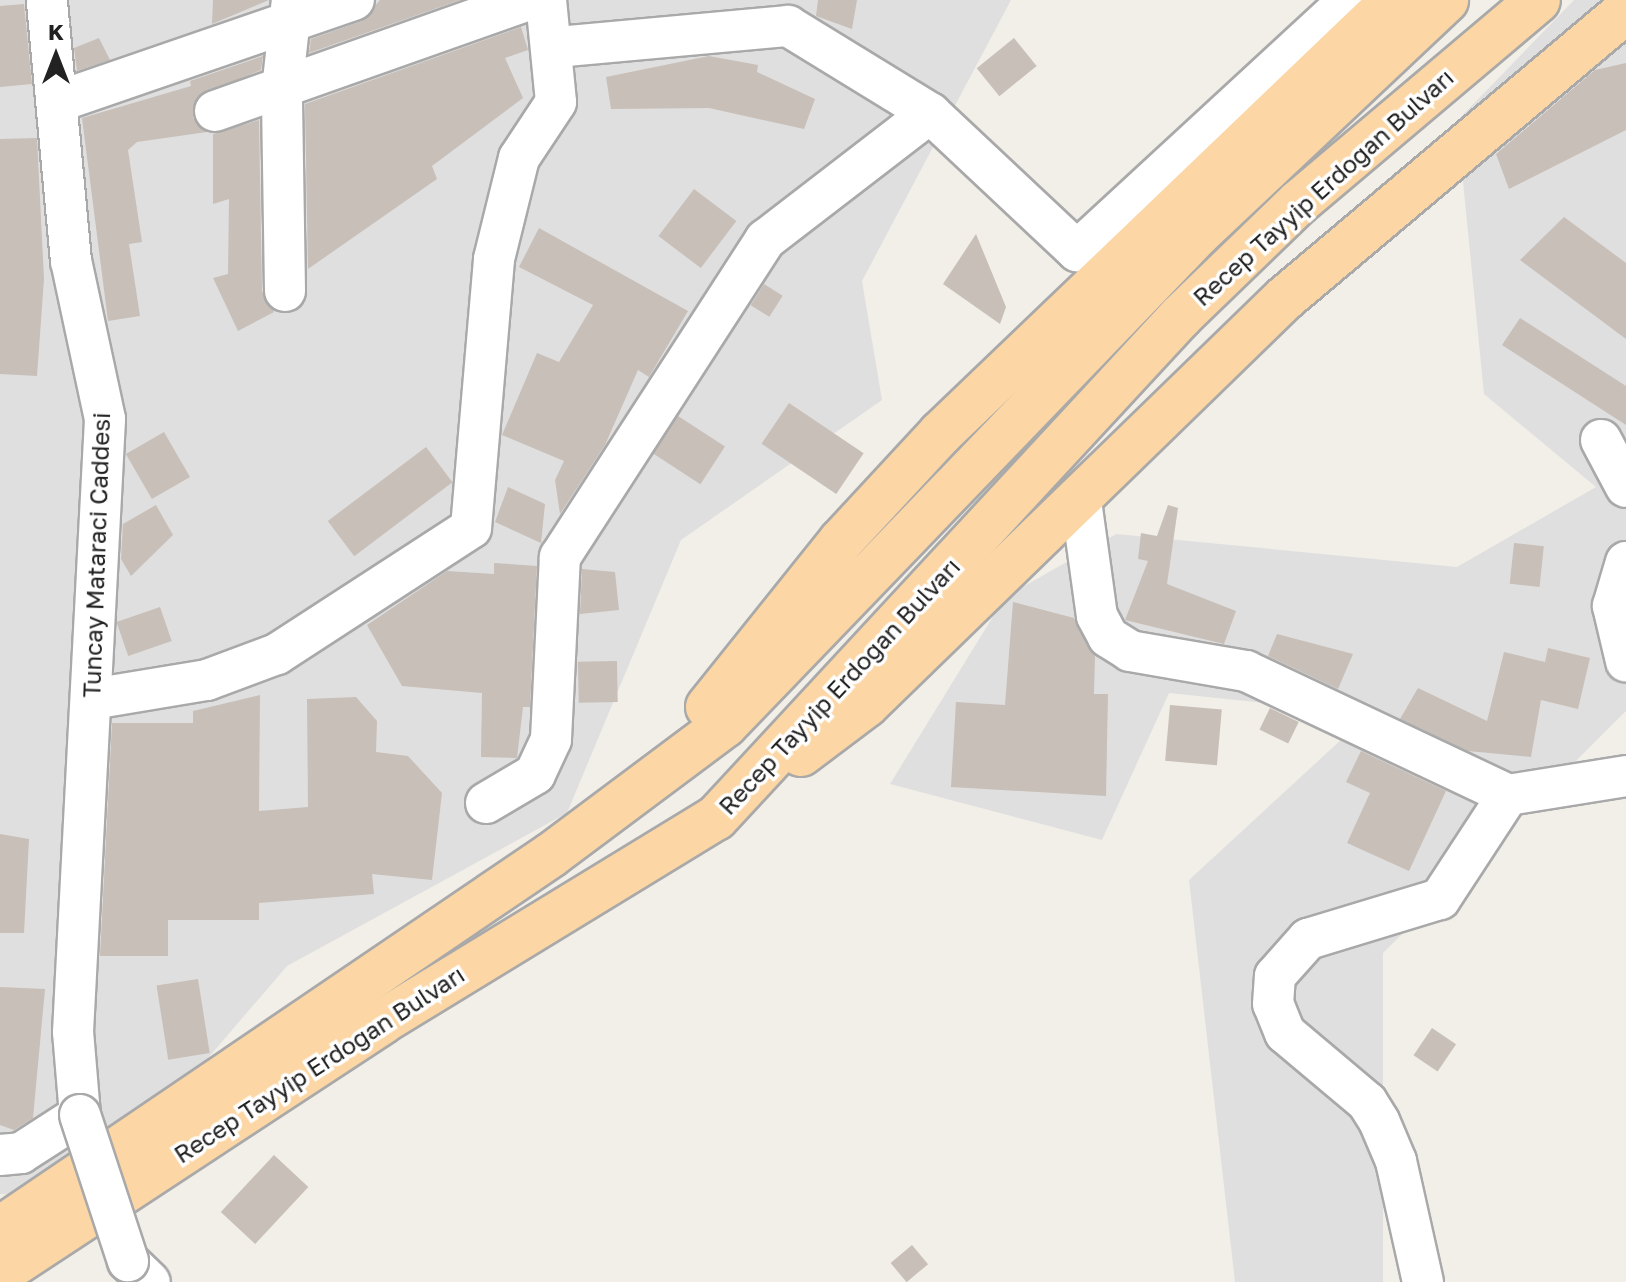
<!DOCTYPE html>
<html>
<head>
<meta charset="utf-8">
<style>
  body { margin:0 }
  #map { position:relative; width:1626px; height:1282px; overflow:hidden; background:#f2efe9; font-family:"Golos Text",sans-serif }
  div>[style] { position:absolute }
  .residential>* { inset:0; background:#e0dfdf }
  .building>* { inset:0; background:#c7bfb8; transform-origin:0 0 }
  .roads { filter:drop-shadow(2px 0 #a9a9a9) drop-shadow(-2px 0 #a9a9a9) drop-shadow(0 2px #a9a9a9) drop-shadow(0 -2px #a9a9a9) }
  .minor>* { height:40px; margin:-20px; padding:0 20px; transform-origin:20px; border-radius:20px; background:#fff }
  .major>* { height:44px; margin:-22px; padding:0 22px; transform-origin:22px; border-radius:22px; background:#fcd6a4 }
  .bridges { filter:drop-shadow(2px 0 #a9a9a9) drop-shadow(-2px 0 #a9a9a9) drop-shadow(0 2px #a9a9a9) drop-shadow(0 -2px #a9a9a9) }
  .minor-bridge>* { height:40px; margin:-20px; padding:0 20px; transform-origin:20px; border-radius:20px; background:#fff }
  span { translate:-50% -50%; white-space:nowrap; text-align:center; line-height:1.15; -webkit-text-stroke:7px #fff; paint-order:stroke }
  .street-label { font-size:24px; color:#222 }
  .north { position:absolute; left:16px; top:16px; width:80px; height:80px; -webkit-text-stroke:6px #fff; paint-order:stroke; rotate:0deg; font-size:22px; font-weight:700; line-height:32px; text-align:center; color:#222 }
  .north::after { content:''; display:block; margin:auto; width:28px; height:36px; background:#222; clip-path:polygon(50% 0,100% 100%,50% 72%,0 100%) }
</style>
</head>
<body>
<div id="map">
  <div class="residential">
    <i style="clip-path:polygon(0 0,1011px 0,862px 281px,882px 400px,681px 540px,567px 813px,287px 966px,86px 1200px,0 1194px)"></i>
    <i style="clip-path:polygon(1574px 0,1626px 0,1626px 711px,1383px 953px,1383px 1282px,1235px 1282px,1189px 880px,1369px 714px,1169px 693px,1102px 840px,890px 784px,1005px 597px,1116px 534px,1457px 567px,1596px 487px,1484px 394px,1457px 121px)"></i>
  </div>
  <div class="building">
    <i style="clip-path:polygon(213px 0,269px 0,212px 24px)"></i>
    <i style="clip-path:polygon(380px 0,460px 0,309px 53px,311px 39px,362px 21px)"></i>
    <i style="clip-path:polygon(818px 0,857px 0,852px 29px,816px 16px)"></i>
    <i style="clip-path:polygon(24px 4px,32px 84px,0 87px,0 6px)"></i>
    <i style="clip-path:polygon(521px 27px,528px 50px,505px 58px,523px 98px,432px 166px,437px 179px,308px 269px,305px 104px)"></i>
    <i style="clip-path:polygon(99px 38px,110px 60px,77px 71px,74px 48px)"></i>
    <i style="left:1014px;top:38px;width:36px;height:48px;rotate:51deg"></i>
    <i style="clip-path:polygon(263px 56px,261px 70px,197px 97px,193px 118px,207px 132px,137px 142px,128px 150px,142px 242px,129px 244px,140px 316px,108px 321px,82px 118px,191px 86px,190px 81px)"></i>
    <i style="clip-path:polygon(709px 56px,758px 65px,757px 72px,815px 99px,804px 129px,709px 108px,611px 109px,606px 77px)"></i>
    <i style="clip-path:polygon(1626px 63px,1626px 130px,1509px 189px,1496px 154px,1595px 70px)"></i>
    <i style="clip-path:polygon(259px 120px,262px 291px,274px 312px,238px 331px,213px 278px,228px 274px,229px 199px,213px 204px,213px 134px)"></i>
    <i style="clip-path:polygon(37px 138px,44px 279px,37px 376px,0 374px,0 139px)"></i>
    <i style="left:694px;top:189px;width:53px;height:59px;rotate:37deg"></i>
    <i style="clip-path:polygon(1564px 217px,1626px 263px,1626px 339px,1520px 260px)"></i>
    <i style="clip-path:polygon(539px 228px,688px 311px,649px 377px,638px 370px,605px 445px,560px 514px,555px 480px,564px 461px,502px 435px,537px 353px,559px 362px,593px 305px,519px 267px)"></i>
    <i style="clip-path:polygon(976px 234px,1006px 307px,1000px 324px,943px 284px)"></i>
    <i style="left:764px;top:284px;width:22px;height:25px;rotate:32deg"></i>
    <i style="clip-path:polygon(1520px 318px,1626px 386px,1626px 425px,1502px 345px)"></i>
    <i style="left:789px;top:403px;width:90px;height:49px;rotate:34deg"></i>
    <i style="left:678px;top:416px;width:56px;height:45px;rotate:33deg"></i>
    <i style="left:164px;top:432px;width:52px;height:44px;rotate:60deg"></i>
    <i style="left:426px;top:447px;width:44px;height:123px;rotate:53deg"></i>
    <i style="clip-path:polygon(508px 487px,545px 504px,541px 543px,495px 522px)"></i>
    <i style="clip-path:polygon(156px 505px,173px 535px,131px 576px,121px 559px,123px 524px)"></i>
    <i style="clip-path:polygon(1168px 505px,1178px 508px,1167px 584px,1236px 611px,1224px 644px,1125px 620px,1148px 561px,1138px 559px,1141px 533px,1157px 536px)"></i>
    <i style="left:1514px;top:543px;width:30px;height:41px;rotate:6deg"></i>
    <i style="clip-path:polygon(494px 563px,537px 566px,530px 707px,523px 707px,517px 758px,481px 757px,482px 693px,402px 686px,367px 625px,447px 571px,494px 574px)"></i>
    <i style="clip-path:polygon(582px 569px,615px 572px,619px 610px,580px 614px)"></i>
    <i style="clip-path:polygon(1013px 602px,1074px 618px,1095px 656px,1094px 694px,1108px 694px,1106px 796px,951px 787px,956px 702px,1005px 705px)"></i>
    <i style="left:160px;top:607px;width:36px;height:46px;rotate:71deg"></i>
    <i style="clip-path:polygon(1277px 634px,1353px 654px,1338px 689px,1268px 656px)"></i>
    <i style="clip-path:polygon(1548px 648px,1590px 658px,1578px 709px,1541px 700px,1531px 757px,1468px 751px,1400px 719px,1418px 688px,1487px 721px,1504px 652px,1545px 662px)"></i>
    <i style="left:617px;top:661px;width:41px;height:39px;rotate:89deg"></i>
    <i style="clip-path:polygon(260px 695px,259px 811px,308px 807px,307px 699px,356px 697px,377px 721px,376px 752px,408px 756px,442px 793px,432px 880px,372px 874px,374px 894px,259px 903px,259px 920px,168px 920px,168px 956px,100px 956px,112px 723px,193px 723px,193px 711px)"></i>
    <i style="left:1170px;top:705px;width:52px;height:56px;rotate:5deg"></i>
    <i style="left:1270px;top:708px;width:32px;height:24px;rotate:26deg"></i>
    <i style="clip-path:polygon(1361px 751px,1446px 791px,1409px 871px,1347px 843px,1370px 793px,1346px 782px)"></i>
    <i style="clip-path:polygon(0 834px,29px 839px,24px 933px,0 933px)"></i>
    <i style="left:198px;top:979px;width:75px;height:42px;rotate:81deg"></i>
    <i style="clip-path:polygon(0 987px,45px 989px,33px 1118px,14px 1130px,0 1125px)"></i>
    <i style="left:1432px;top:1028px;width:29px;height:33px;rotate:34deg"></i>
    <i style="left:274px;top:1155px;width:47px;height:78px;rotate:43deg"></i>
    <i style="left:912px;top:1245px;width:25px;height:28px;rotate:50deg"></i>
  </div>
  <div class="roads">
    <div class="minor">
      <i style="left:556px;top:47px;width:233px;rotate:-5.2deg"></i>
      <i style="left:788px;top:26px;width:167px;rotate:31.5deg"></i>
      <i style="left:57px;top:102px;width:314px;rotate:-19deg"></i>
      <i style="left:215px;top:111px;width:333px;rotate:-19.5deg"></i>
      <i style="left:285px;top:291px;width:201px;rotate:-90.9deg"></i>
      <i style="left:282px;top:90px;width:91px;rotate:-83.7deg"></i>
      <i style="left:1601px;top:440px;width:53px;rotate:62deg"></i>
      <i style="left:1081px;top:501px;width:116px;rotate:82.1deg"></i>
      <i style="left:1097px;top:616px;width:24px;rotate:62deg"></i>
      <i style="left:1108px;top:637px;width:26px;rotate:32deg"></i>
      <i style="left:1130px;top:651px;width:118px;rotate:9.8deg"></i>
      <i style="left:1246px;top:671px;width:290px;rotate:25.3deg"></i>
      <i style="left:1508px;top:795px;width:120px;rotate:-9.1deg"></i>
      <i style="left:1626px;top:562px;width:46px;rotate:106.5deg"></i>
      <i style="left:1613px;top:606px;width:57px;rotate:76.7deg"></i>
      <i style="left:92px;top:699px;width:117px;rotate:-9.4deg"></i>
      <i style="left:207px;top:680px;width:75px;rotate:-20.4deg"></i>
      <i style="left:277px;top:654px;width:231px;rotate:-33deg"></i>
      <i style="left:471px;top:528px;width:270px;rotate:-85.1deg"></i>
      <i style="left:494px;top:259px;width:104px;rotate:-76.1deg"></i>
      <i style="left:519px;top:158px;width:67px;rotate:-56.5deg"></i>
      <i style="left:556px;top:102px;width:102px;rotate:-95.6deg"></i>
      <i style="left:486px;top:803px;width:57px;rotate:-30.6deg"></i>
      <i style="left:535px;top:774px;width:38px;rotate:-65deg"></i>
      <i style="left:551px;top:739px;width:182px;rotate:-87.2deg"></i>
      <i style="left:560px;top:557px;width:378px;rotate:-57.1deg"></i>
      <i style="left:765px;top:240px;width:208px;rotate:-37.6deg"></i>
      <i style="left:930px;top:113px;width:202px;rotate:43.2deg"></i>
      <i style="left:1077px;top:251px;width:370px;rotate:-42.7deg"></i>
      <i style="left:0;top:1155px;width:21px;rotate:-5deg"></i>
      <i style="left:21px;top:1153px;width:70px;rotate:-32.8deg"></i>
      <i style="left:80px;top:1115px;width:83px;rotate:-94.8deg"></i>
      <i style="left:73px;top:1032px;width:614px;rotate:-87.01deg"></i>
      <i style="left:105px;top:419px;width:162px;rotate:-102.1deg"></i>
      <i style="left:71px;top:261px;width:262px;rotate:-95.3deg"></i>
      <i style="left:128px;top:1261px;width:30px;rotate:44deg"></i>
      <i style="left:1423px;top:1282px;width:124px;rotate:-102.6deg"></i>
      <i style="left:1396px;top:1161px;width:43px;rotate:-113deg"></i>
      <i style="left:1379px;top:1121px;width:22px;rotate:-122deg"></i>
      <i style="left:1367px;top:1102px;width:107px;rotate:-139.9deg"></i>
      <i style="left:1285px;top:1033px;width:31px;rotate:-112deg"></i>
      <i style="left:1273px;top:1004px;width:28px;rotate:-86deg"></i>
      <i style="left:1275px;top:976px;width:50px;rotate:-48.3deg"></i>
      <i style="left:1308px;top:939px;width:138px;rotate:-16.9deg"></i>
      <i style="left:1440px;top:899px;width:124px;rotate:-56.8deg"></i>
    </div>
    <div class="major">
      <i style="left:708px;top:707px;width:213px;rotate:-51.3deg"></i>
      <i style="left:841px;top:541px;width:146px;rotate:-47.2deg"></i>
      <i style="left:940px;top:434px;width:627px;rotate:-43.77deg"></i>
      <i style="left:801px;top:754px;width:81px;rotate:-37deg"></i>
      <i style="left:866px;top:705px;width:584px;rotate:-44.17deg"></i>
      <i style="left:1285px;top:298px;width:446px;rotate:-40.1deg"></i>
      <i style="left:0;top:1229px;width:666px;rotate:-34.17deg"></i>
      <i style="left:551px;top:855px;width:217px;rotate:-36.8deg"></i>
      <i style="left:725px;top:725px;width:682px;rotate:-46.07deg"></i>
      <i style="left:1198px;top:234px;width:341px;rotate:-43.3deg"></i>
      <i style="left:0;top:1273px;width:458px;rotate:-33.3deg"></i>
      <i style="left:383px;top:1021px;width:390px;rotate:-31.4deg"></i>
      <i style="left:716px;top:818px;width:684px;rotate:-47.19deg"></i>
      <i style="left:1181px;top:316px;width:163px;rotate:-44deg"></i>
      <i style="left:1298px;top:203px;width:314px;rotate:-40.2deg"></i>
    </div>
  </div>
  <div class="bridges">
    <div class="minor-bridge">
      <i style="left:80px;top:1115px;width:154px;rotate:71.8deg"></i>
    </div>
  </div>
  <div class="street-label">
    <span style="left:1323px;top:187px;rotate:-42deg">Recep Tayyip Erdoğan Bulvarı</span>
    <span style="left:96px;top:555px;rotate:-88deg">Tuncay Mataraci Caddesi</span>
    <span style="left:839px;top:686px;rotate:-47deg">Recep Tayyip Erdoğan Bulvarı</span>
    <span style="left:319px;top:1064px;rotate:-33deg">Recep Tayyip Erdoğan Bulvarı</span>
  </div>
  <div class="north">K</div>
</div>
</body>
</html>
